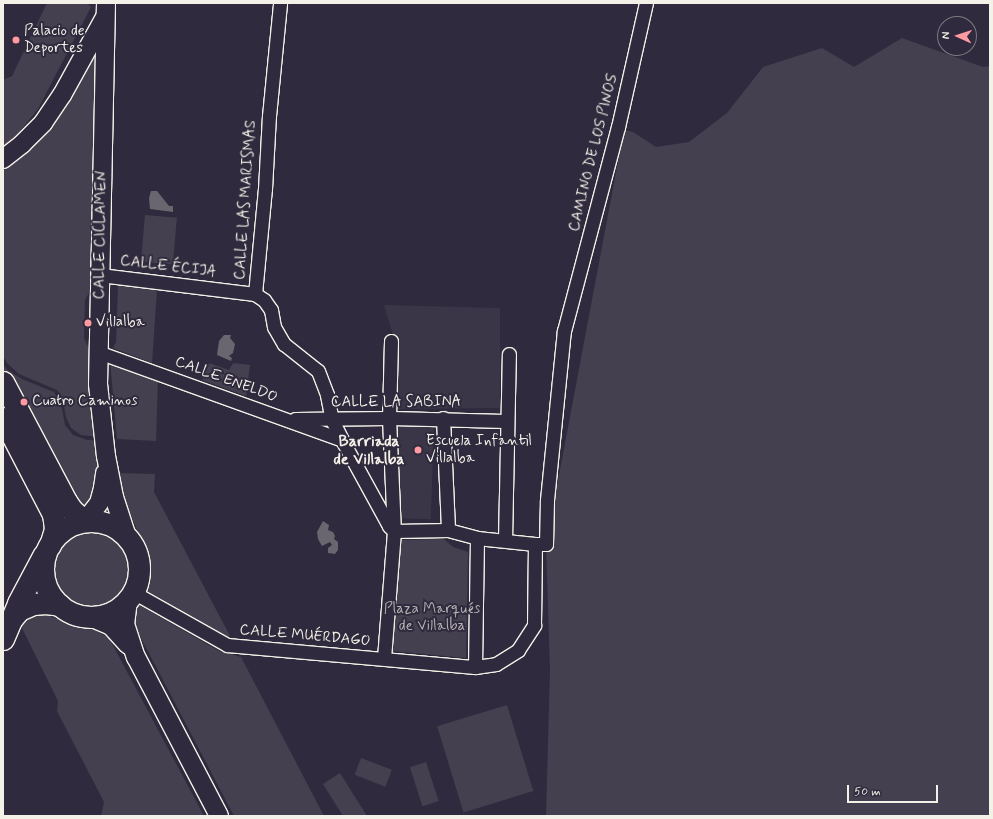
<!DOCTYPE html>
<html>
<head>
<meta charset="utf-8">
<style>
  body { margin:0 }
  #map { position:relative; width:993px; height:819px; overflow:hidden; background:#2f2a3d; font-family:Mynerve,sans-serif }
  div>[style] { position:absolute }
  .built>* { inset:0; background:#3b3647; transform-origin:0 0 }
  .green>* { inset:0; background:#454050; transform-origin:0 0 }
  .water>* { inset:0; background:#6a6670 }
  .roads { filter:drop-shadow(1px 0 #f4f1e8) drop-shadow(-1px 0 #f4f1e8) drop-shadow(0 1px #f4f1e8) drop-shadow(0 -1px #f4f1e8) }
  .street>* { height:13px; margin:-6.5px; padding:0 6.5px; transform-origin:6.5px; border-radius:6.5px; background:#2f2a3d }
  .secondary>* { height:18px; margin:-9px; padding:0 9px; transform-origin:9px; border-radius:9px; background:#2f2a3d }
  .primary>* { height:21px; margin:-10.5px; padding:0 10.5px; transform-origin:10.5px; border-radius:10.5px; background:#2f2a3d }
  .primary>.ring { margin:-10.5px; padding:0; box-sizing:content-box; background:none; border:21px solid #2f2a3d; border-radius:50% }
  .dots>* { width:11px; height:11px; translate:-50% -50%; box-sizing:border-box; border:2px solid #2f2a3d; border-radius:50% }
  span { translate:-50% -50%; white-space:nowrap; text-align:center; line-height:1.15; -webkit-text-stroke:4px #2f2a3d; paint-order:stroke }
  .poi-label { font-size:15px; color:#f4f1e8 }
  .left { translate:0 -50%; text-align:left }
  .street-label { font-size:15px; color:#f4f1e8 }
  .park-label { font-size:15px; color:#b7b3b3 }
  .neighbourhood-label { font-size:16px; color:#f4f1e8; font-weight:700 }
  .frame { position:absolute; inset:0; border:4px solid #f4f1e8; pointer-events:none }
  .north { position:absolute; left:937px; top:16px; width:40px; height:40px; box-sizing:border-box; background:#2f2a3d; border:1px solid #7e7a81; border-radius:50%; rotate:273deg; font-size:11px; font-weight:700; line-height:16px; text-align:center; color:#f4f1e8 }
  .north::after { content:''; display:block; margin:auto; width:14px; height:18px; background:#ff9aa2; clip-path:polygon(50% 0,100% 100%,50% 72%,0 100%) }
  .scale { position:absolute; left:847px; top:785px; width:91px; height:18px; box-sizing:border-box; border:2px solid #f4f1e8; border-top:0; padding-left:5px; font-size:12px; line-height:14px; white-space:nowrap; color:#f4f1e8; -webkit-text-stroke:3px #2f2a3d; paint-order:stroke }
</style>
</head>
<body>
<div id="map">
  <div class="built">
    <i style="clip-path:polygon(384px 305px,500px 308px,500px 408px,397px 409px,396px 345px)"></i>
    <i style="left:398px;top:425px;width:36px;height:93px;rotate:2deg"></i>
  </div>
  <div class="green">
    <i style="clip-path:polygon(47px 3px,87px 3px,91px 7px,38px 109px,15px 137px,3px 148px,3px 80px,12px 76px)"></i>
    <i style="clip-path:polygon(902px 38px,983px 67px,990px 66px,990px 816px,546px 816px,550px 670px,546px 544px,624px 130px,633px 132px,656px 147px,689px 142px,727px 113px,763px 67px,822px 48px,854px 67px)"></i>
    <i style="clip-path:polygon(93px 56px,97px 59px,91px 289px,85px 300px,84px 338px,90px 351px,103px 436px,90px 436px,81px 435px,71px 428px,66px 417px,62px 397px,57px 390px,19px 374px,7px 363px,3px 356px,3px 171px,23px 154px)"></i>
    <i style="left:145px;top:215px;width:32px;height:47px;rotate:5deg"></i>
    <i style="clip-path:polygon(118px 285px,157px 290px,152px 363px,113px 348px,116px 342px)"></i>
    <i style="clip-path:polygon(110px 361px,158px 380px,156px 441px,117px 439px)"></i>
    <i style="clip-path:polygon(209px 363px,229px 370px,233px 363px,250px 365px,246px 396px,202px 380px)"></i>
    <i style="clip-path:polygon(3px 365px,9px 371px,22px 379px,54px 392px,61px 404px,65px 425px,73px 435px,87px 440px,104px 439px,94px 521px,107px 524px,117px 529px,131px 543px,137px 556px,139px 571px,133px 592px,123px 605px,111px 613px,104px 615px,85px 616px,74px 614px,65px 609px,50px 593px,47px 586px,44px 570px,53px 537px,3px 418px)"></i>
    <i style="clip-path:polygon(119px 473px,155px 474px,154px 492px,230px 636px,226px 636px,146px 590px,148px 582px,149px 562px,143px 544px,126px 504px)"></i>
    <i style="clip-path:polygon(444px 539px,453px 547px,468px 552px,466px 658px,393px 651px,400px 540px)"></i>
    <i style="clip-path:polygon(139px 605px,219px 651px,241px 657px,324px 816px,234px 816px,141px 638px,136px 625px,135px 614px)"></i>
    <i style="clip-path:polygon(34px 614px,47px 615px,73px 625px,95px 630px,109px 638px,204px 816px,101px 816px,104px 802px,57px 711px,58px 701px,20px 624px,24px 619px)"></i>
    <i style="left:507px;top:705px;width:90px;height:73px;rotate:73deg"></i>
    <i style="left:361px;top:758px;width:33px;height:18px;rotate:21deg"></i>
    <i style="left:426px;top:762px;width:41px;height:17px;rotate:72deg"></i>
    <i style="clip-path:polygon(340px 773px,367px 816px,343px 816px,323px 784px)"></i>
  </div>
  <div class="water">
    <i style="clip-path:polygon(151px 191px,157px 191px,169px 206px,173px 206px,173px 212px,150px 209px,149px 198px)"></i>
    <i style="clip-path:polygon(224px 335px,231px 335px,230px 338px,235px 344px,233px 353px,229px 356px,232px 358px,231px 361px,217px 355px,219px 341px)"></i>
    <i style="clip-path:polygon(323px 521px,329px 525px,328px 530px,333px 532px,335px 536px,334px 539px,338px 542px,338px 550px,335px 554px,328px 553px,328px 548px,332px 545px,330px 542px,322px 546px,318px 539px,317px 532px)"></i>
  </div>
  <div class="roads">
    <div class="street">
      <i style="left:100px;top:275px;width:156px;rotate:7deg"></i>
      <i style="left:255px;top:294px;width:11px;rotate:34deg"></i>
      <i style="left:264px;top:300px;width:12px;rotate:55deg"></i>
      <i style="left:271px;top:310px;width:17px;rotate:80deg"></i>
      <i style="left:274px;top:327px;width:20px;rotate:60deg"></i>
      <i style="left:284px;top:344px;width:43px;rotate:38.5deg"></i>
      <i style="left:318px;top:371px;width:26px;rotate:69deg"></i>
      <i style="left:327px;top:395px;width:25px;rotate:79deg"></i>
      <i style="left:332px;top:420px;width:22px;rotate:63deg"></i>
      <i style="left:342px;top:440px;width:98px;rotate:61.3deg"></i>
      <i style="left:389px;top:526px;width:7px;rotate:45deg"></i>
      <i style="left:394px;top:531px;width:128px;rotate:94.5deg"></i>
      <i style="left:255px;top:294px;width:105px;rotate:-84.6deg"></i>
      <i style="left:265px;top:189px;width:73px;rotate:-86.9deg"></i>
      <i style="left:269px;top:116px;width:114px;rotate:-84.4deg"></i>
      <i style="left:391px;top:341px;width:77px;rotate:91.5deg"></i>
      <i style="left:389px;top:418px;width:113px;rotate:87.5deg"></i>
      <i style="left:394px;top:531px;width:54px;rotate:-1.1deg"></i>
      <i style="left:448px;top:530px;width:30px;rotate:15deg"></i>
      <i style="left:477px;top:538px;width:58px;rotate:5.9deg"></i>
      <i style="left:535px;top:544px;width:11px"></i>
      <i style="left:546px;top:544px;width:44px;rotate:-88.7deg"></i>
      <i style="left:547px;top:500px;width:170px;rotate:-84.3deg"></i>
      <i style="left:564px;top:331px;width:211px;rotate:-75.2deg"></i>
      <i style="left:618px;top:127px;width:127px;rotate:-77.3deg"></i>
      <i style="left:98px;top:352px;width:259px;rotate:19.8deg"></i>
      <i style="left:443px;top:418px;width:112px;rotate:87.4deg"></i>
      <i style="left:295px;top:419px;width:94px;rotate:-0.6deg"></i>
      <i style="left:389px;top:418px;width:118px;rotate:1.5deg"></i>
      <i style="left:505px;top:540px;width:186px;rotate:-88.8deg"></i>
      <i style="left:133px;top:592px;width:108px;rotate:29.4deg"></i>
      <i style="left:227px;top:645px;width:249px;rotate:5.1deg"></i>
      <i style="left:475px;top:667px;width:21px;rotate:-8deg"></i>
      <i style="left:496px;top:664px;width:26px;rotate:-32deg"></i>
      <i style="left:518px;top:650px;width:30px;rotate:-57deg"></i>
      <i style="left:534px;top:625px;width:81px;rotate:-89.3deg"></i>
      <i style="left:475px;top:667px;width:129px;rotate:-89.1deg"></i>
    </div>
    <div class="secondary">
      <i style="left:106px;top:3px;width:381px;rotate:91.2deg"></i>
      <i style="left:98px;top:384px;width:72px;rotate:83.7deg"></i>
      <i style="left:106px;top:456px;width:42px;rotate:79deg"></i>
      <i style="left:114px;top:497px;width:42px;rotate:72deg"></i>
      <i style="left:3px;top:159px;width:24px;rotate:-38deg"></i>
      <i style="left:22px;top:144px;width:30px;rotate:-45deg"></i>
      <i style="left:43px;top:123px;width:34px;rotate:-56deg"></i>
      <i style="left:62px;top:95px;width:89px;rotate:-61.1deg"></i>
      <i style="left:85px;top:521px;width:23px;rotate:-52deg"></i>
      <i style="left:99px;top:503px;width:16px;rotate:-75deg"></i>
      <i style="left:103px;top:488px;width:15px;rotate:-82deg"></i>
      <i style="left:128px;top:600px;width:24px;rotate:97deg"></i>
      <i style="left:125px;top:624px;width:35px;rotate:72deg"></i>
      <i style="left:136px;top:657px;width:179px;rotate:62.4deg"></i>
      <i style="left:90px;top:617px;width:23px;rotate:23deg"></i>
      <i style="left:111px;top:626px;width:25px;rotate:48deg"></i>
    </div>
    <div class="primary">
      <i style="left:3px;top:382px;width:135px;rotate:62.1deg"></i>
      <i style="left:66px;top:501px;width:11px;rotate:56deg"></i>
      <i style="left:72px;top:510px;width:17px;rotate:40deg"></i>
      <i style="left:3px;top:418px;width:108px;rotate:62.5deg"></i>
      <i style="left:53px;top:514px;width:15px;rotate:82deg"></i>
      <i style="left:55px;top:529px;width:17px;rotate:107deg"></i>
      <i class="ring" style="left:43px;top:521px;width:75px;height:75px"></i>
      <i style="left:11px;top:620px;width:13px;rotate:-51deg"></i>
      <i style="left:19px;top:610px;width:15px;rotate:-23deg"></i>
      <i style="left:33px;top:604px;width:13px;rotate:-4deg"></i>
      <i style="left:46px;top:603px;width:14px;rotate:8deg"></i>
      <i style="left:3px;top:639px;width:39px;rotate:-67deg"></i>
      <i style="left:18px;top:603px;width:55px;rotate:-62deg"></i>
    </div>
  </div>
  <div class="dots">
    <i style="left:16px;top:40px;background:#ff9aa2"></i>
    <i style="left:88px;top:323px;background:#ff9aa2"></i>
    <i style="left:24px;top:402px;background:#ff9aa2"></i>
    <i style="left:418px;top:450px;background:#ff9aa2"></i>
  </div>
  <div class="poi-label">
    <span class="left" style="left:24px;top:40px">Palacio de<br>Deportes</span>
    <span class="left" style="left:96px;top:323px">Villalba</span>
    <span class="left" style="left:32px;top:402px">Cuatro Caminos</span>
    <span class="left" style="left:426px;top:450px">Escuela Infantil<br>Villalba</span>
  </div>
  <div class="street-label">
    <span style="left:594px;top:153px;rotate:-76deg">CAMINO DE LOS PINOS</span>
    <span style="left:246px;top:200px;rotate:-86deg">CALLE LAS MARISMAS</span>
    <span style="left:101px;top:235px;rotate:-89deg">CALLE CICLAMEN</span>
    <span style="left:168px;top:267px;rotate:7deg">CALLE ÉCIJA</span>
    <span style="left:226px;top:380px;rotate:20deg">CALLE ENELDO</span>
    <span style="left:396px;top:403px">CALLE LA SABINA</span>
    <span style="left:305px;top:636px;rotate:5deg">CALLE MUÉRDAGO</span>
  </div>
  <div class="park-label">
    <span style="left:432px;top:618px">Plaza Marqués<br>de Villalba</span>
  </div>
  <div class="neighbourhood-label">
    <span style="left:369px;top:451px">Barriada<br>de Villalba</span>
  </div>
  <div class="frame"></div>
  <div class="north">N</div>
  <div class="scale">50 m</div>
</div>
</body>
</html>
